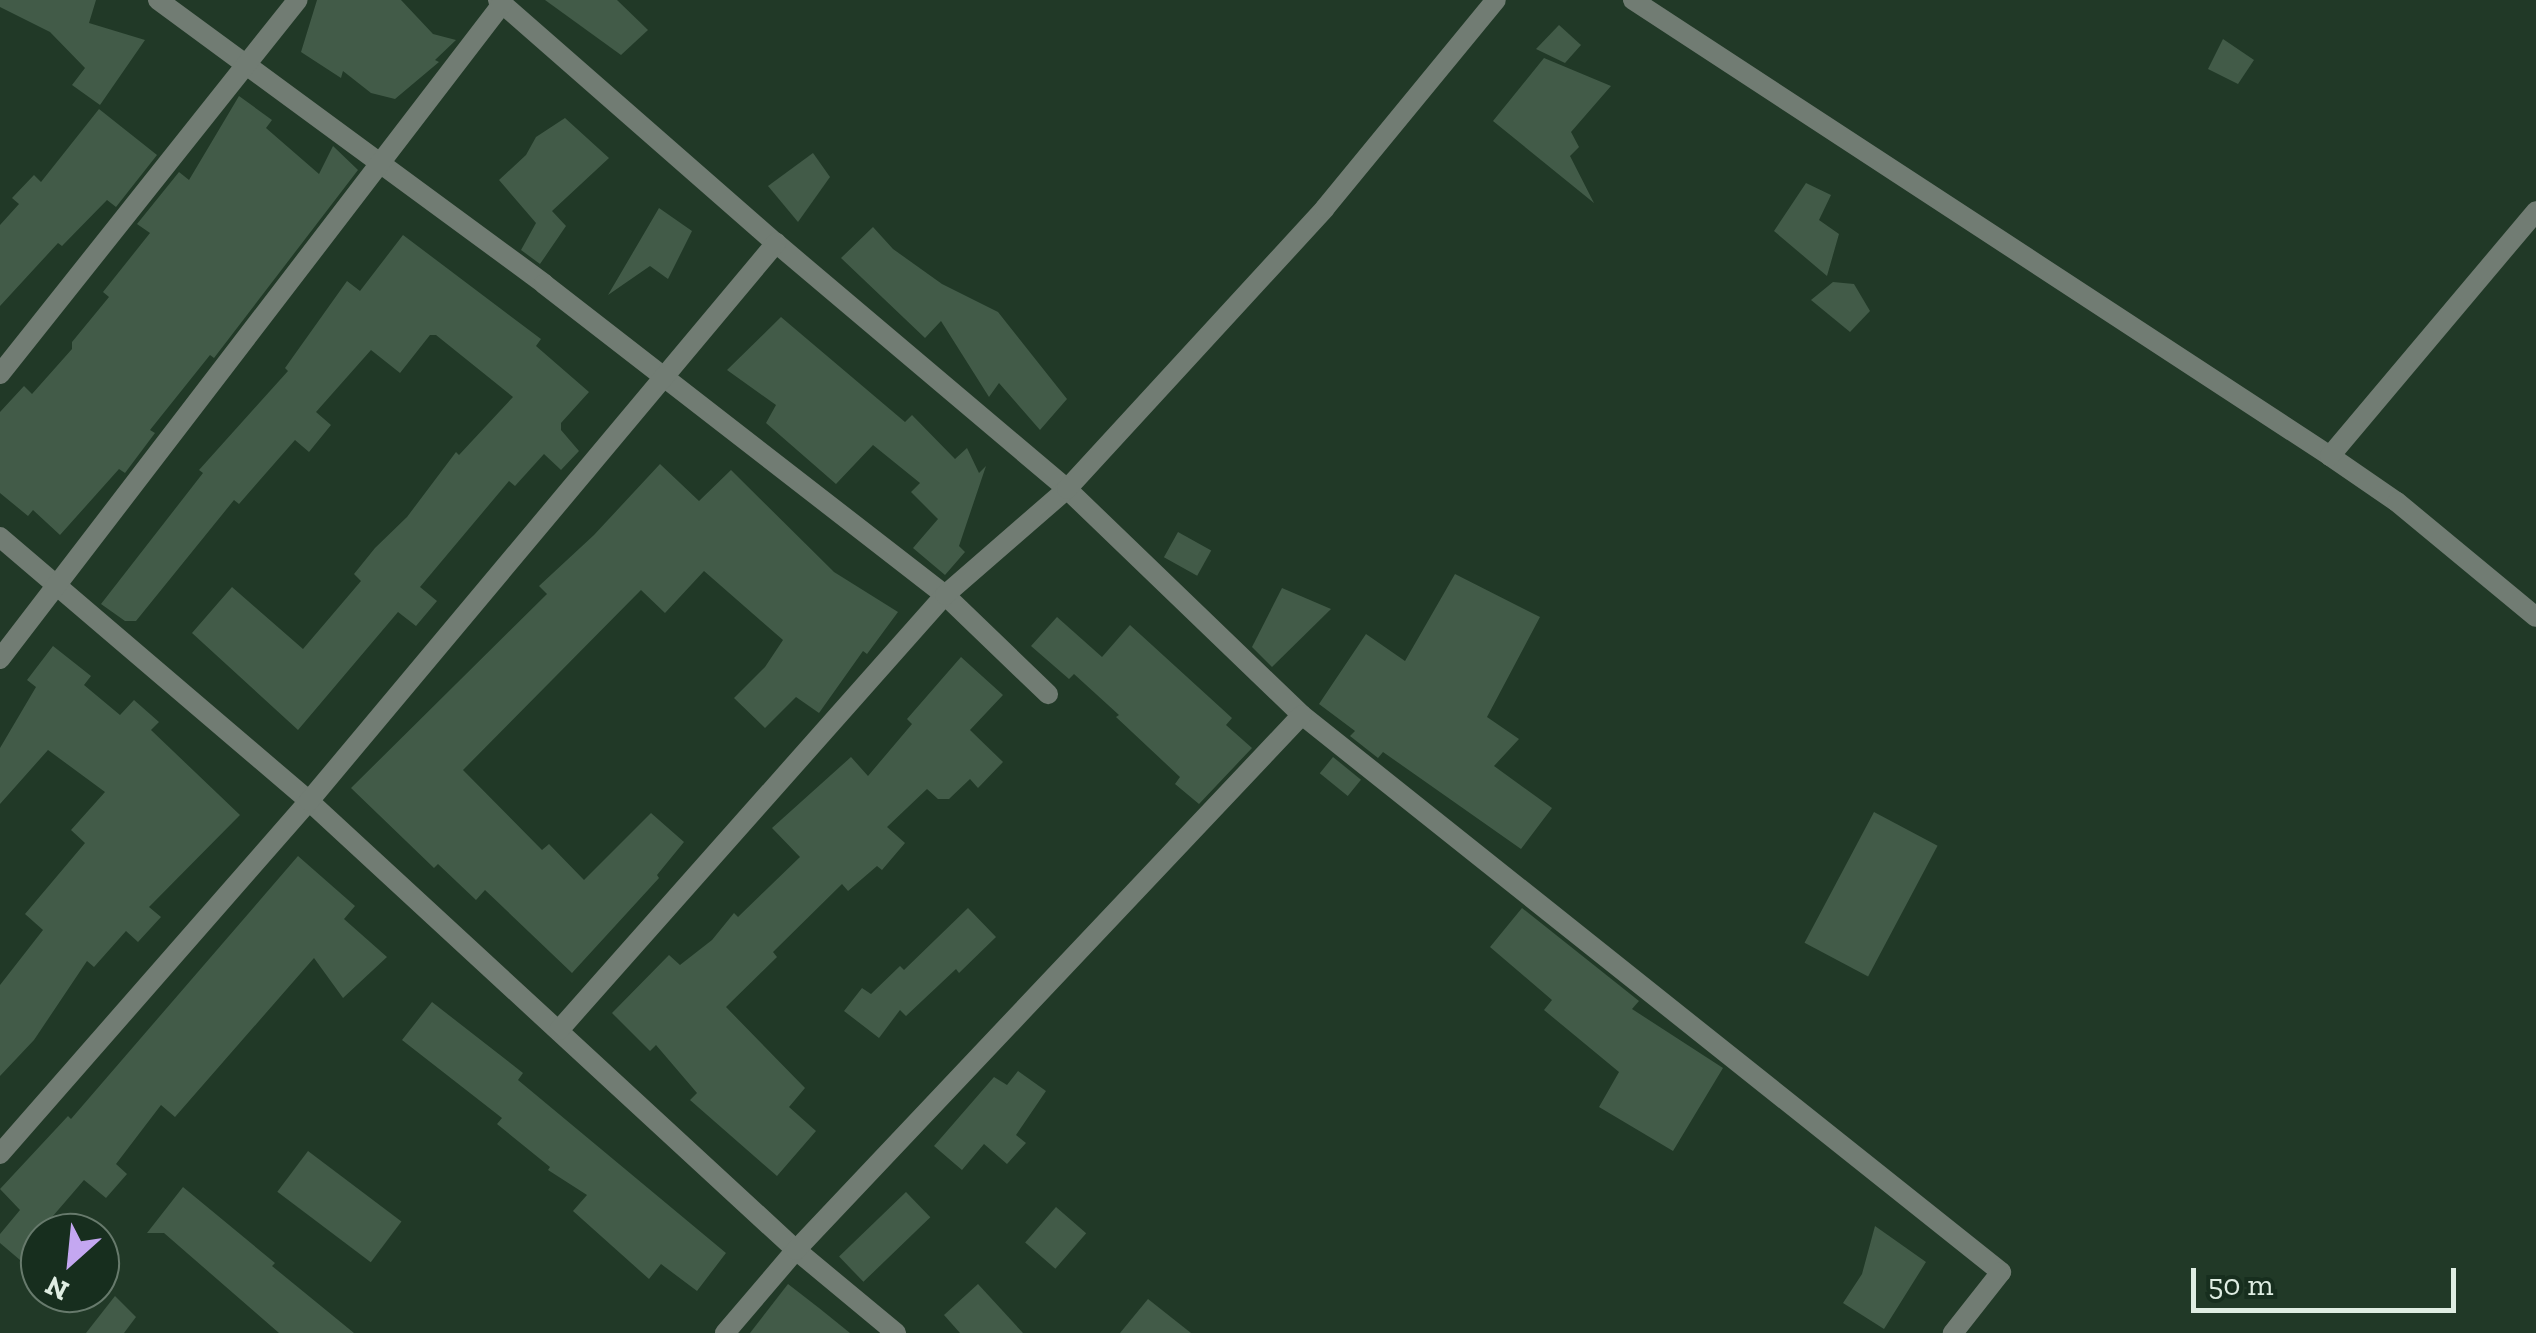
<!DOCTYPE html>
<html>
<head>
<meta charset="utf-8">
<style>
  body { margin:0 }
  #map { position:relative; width:2536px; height:1333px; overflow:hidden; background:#213927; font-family:"Zilla Slab",serif }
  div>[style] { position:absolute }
  .building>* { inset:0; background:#425b48; transform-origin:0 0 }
  .street>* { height:20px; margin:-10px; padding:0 10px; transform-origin:10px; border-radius:10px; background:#717c73 }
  span { translate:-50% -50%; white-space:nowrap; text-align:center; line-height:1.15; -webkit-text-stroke:8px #172e1e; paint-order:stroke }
  .north { position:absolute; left:20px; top:1213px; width:100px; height:100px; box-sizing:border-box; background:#172e1e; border:2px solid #677a6c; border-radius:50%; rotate:207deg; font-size:28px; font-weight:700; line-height:40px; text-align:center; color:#dfede2 }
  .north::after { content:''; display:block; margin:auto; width:35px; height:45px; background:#c4a7f1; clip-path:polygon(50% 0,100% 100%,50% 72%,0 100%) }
  .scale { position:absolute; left:2191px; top:1268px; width:265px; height:45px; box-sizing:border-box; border:5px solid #dfede2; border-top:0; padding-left:12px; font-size:30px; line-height:35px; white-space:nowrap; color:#dfede2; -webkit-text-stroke:8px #172e1e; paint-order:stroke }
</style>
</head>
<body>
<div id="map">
  <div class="building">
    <i style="clip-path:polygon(0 0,96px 0,89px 23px,145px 40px,100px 105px,72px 85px,85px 68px,50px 32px,0 7px)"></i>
    <i style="clip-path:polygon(317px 0,401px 0,433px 34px,456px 40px,435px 60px,439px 62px,395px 99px,371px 93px,343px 71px,341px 78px,301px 52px)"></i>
    <i style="clip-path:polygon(545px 0,617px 0,648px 30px,621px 55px)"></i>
    <i style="clip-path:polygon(1559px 25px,1581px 45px,1565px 63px,1536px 49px)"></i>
    <i style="clip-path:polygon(2223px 39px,2254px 60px,2238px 84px,2208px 69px)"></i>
    <i style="clip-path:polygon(1544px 58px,1611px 86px,1571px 132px,1579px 147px,1570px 156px,1594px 203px,1493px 121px)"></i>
    <i style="clip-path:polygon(239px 96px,272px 120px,266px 128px,319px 174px,333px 146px,358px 170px,214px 358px,210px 355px,150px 430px,155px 433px,125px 473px,119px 469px,60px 535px,33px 510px,28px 516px,0 493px,0 412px,24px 386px,32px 394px,72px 349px,72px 342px,109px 297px,103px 292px,150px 233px,137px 224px,179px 172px,189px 180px)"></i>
    <i style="clip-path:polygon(99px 109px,157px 155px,116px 207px,107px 200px,62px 246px,58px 243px,0 306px,0 225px,19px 204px,12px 198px,34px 175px,41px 182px)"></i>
    <i style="clip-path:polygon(565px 118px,609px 158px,552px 211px,566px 226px,540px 264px,521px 250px,536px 223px,499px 180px,526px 155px,536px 137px)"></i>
    <i style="clip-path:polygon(813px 153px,830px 177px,798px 222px,768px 186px)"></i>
    <i style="clip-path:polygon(1806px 183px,1831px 195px,1819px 220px,1839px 234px,1827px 276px,1774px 231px)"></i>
    <i style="clip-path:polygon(659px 208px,692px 231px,668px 279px,650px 266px,608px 295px)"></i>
    <i style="clip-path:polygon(873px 227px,893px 249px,942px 284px,998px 312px,1067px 399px,1040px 430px,999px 383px,989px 397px,941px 321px,925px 338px,841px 258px)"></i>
    <i style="clip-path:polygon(403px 235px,541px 339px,536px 346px,589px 392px,561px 423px,561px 430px,579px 451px,561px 470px,544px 454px,515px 486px,509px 481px,420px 587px,437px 601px,416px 626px,398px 612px,298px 730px,192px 633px,232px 587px,303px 649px,361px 581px,354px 574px,375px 548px,407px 517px,456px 452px,459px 455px,513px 397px,436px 335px,430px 335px,400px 373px,371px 350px,316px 412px,331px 425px,309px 452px,295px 440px,239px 504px,234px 500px,136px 621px,125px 621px,101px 604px,203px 473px,199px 470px,288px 371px,285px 368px,347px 281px,360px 291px)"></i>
    <i style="clip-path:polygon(1833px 282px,1854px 284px,1870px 311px,1850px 332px,1811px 300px)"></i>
    <i style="clip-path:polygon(781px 317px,905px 422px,912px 415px,955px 459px,967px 448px,979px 473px,986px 466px,959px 546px,965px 552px,945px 575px,913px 548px,938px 519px,911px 492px,920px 483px,873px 445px,836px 484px,766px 423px,776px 405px,727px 370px)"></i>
    <i style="clip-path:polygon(660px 464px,699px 501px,731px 470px,834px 572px,898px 612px,867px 654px,863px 651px,819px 713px,796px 697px,765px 728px,734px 698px,765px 667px,783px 640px,704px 571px,665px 613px,641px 590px,463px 770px,542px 850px,549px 844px,584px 880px,651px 813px,684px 842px,657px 875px,659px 878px,572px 973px,485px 890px,476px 900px,438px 864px,434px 868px,351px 788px,547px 594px,539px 586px,594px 535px)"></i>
    <i style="left:1178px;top:532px;width:38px;height:29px;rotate:29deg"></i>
    <i style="clip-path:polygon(1455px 574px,1540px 617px,1487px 717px,1519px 739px,1494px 766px,1552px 808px,1521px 849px,1383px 752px,1378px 758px,1350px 736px,1355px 731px,1319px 704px,1366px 634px,1405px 661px)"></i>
    <i style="clip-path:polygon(1282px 588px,1331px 609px,1272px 667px,1252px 647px)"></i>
    <i style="clip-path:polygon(1057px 617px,1102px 657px,1130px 625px,1232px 718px,1226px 725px,1252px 748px,1199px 804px,1175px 784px,1180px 777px,1116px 717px,1119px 715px,1074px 674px,1069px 679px,1031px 646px)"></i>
    <i style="clip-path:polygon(53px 646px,91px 676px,84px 685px,120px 715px,134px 700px,159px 722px,151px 730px,240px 815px,149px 907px,161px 917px,138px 942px,126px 931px,94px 967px,87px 961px,34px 1040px,0 1076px,0 985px,43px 930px,25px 914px,85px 843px,71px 830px,105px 792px,48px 750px,0 804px,0 748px,36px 687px,27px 680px)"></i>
    <i style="clip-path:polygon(961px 657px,1003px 695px,970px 730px,1003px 762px,978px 788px,970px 779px,949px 799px,938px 799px,927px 789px,887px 827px,905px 843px,882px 870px,877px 866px,848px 891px,842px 884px,773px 952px,777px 957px,726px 1007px,805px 1088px,789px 1107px,816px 1131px,777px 1176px,690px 1100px,697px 1093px,656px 1045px,650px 1051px,612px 1013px,669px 955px,680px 965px,712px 940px,734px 913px,738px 917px,800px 857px,772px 828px,851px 757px,868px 776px,912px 724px,907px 719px)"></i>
    <i style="left:1333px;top:757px;width:36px;height:21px;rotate:39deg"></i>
    <i style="left:1874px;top:812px;width:72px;height:148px;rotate:28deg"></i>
    <i style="clip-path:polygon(298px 856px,355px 906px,344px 919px,387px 957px,343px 998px,314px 958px,175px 1117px,161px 1105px,116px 1164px,127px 1174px,106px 1198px,84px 1180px,40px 1231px,40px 1277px,0 1243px,0 1234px,20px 1210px,0 1189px,68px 1116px,71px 1119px)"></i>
    <i style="clip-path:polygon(968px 908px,996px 937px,959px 973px,956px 969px,906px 1016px,900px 1010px,879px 1038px,844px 1011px,862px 988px,871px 994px,900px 966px,904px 970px)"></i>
    <i style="clip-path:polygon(1522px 908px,1639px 1001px,1632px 1009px,1723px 1068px,1673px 1151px,1599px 1107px,1619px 1072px,1544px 1010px,1552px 1000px,1490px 947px)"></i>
    <i style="clip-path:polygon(432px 1002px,523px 1073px,518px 1080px,726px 1253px,697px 1291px,661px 1264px,649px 1279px,573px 1211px,587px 1195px,548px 1170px,550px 1167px,497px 1124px,502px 1118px,402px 1040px)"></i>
    <i style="clip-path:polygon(1018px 1071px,1046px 1091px,1016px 1135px,1026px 1143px,1007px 1164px,984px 1144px,962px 1170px,934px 1146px,994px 1077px,1007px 1085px)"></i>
    <i style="left:308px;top:1151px;width:117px;height:51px;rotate:37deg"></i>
    <i style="clip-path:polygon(183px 1187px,275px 1263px,272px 1266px,354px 1333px,279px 1333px,164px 1233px,147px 1233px)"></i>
    <i style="left:906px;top:1192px;width:35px;height:93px;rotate:46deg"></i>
    <i style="left:1056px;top:1207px;width:40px;height:47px;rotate:41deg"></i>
    <i style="clip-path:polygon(1875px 1226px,1926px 1262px,1884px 1329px,1843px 1303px,1862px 1274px)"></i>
    <i style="clip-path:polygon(788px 1284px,819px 1308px,850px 1333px,750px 1333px)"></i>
    <i style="clip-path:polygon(978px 1284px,1023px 1333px,960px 1333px,944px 1315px)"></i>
    <i style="clip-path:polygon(115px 1296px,136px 1317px,124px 1333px,86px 1333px)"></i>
    <i style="clip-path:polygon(1148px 1299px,1191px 1333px,1120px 1333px)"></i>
  </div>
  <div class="street">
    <i style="left:158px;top:0;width:479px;rotate:36.3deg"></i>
    <i style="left:544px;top:284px;width:507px;rotate:37.8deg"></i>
    <i style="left:945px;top:595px;width:143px;rotate:43.9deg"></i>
    <i style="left:498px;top:0;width:369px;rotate:41.2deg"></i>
    <i style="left:776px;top:243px;width:381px;rotate:40.2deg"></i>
    <i style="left:1067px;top:489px;width:326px;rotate:43.9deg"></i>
    <i style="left:1302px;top:715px;width:894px;rotate:38.55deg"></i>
    <i style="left:2001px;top:1272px;width:78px;rotate:128.2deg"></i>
    <i style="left:1633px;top:0;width:833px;rotate:33.19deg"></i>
    <i style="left:2330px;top:456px;width:81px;rotate:34.5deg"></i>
    <i style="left:2397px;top:502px;width:180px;rotate:39.6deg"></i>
    <i style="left:0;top:374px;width:478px;rotate:-51.5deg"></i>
    <i style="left:2330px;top:456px;width:320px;rotate:-49.9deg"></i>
    <i style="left:0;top:537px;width:406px;rotate:40.5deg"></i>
    <i style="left:309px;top:801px;width:662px;rotate:42.68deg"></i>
    <i style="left:796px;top:1250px;width:130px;rotate:39.7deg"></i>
    <i style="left:0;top:659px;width:825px;rotate:-52.53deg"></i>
    <i style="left:559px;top:1030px;width:582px;rotate:-48.42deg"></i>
    <i style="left:945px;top:595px;width:162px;rotate:-41deg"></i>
    <i style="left:1067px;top:489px;width:381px;rotate:-47.4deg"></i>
    <i style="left:1325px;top:208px;width:269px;rotate:-50.6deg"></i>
    <i style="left:0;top:1154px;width:469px;rotate:-48.8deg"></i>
    <i style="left:309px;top:801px;width:728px;rotate:-50.07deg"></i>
    <i style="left:725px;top:1333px;width:109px;rotate:-49.5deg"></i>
    <i style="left:796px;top:1250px;width:736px;rotate:-46.6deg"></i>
  </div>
  <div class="north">N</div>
  <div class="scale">50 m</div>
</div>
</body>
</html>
